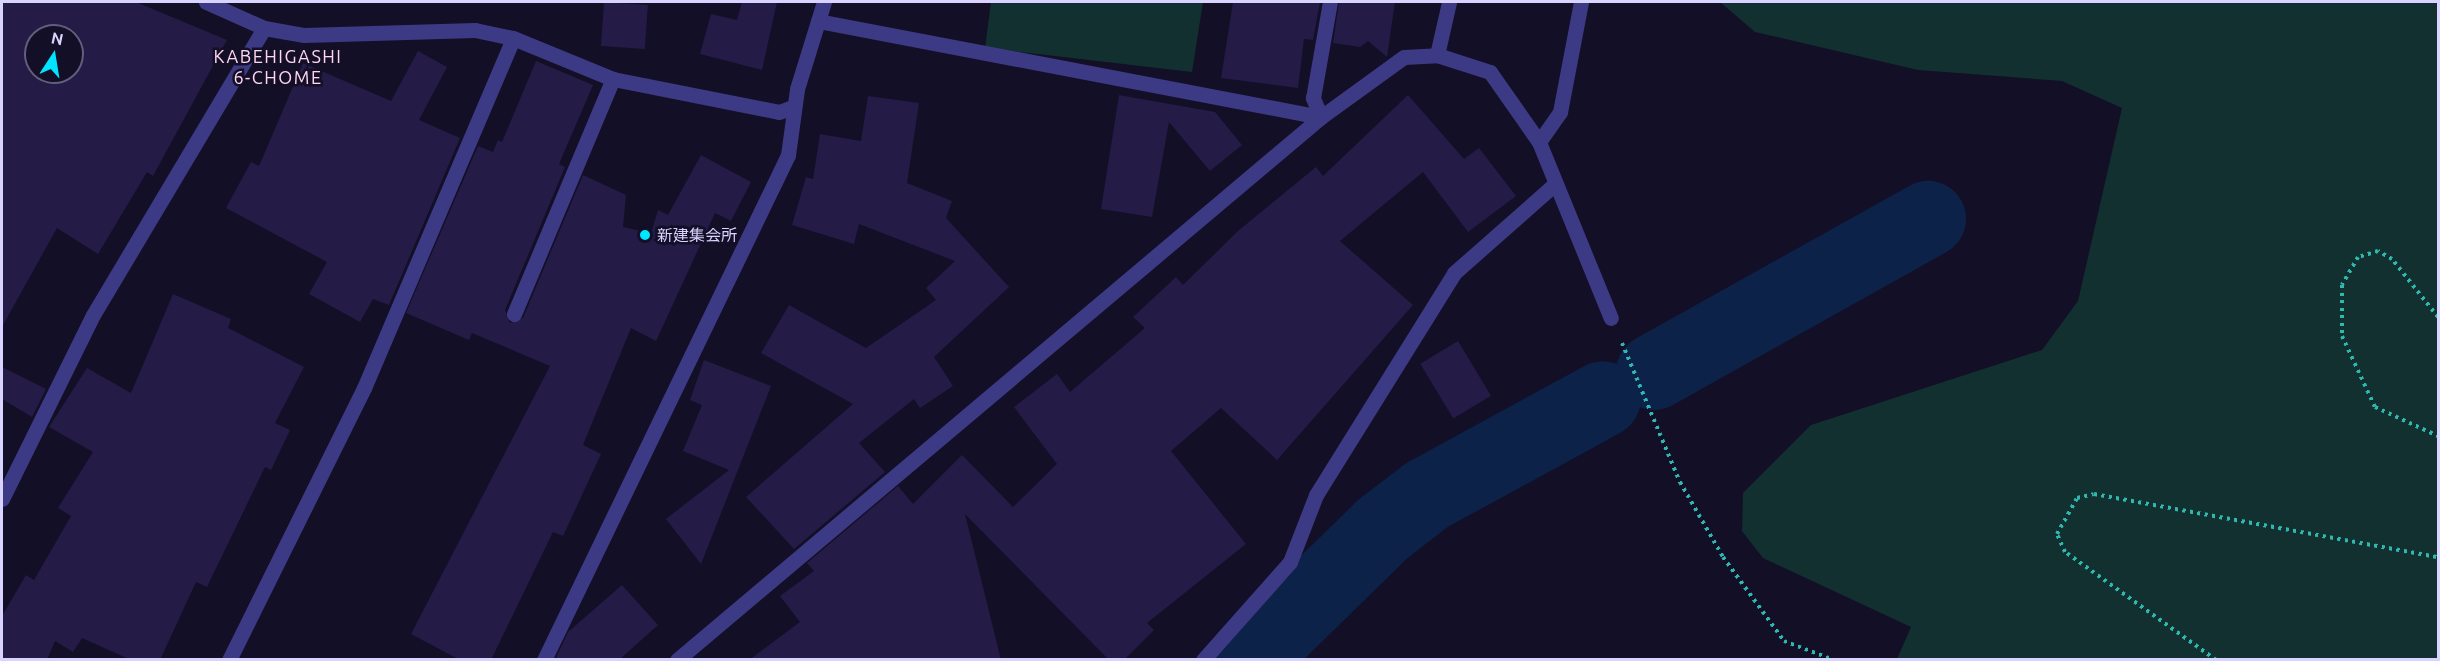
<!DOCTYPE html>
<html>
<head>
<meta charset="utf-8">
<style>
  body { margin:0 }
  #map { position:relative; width:2440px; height:661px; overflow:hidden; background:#130f26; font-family:Ubuntu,"Noto Sans JP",sans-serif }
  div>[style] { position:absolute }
  .green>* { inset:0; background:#12302f }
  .river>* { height:76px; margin:-38px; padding:0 38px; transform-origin:38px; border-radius:38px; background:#0c2248 }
  .building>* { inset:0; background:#241b47; transform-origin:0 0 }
  .path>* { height:4px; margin-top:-2px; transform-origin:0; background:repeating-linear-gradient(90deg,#2fb8b0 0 3px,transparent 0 7.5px) }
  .minor>* { height:15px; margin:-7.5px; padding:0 7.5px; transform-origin:7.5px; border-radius:7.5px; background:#3d3a85 }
  .dots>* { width:16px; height:16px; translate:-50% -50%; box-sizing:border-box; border:3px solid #130f26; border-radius:50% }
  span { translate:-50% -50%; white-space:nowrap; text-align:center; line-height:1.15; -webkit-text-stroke:5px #130f26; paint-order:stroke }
  .poi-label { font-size:16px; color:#d9d4ff }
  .left { translate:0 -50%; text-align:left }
  .neighbourhood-label { font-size:18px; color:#ffd6f0; letter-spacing:1.5px }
  .frame { position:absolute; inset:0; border:3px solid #d9d4ff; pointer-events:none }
  .north { position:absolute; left:24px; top:24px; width:60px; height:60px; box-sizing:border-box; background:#130f26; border:2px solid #625e7d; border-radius:50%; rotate:12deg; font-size:16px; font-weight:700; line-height:24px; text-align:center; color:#d9d4ff }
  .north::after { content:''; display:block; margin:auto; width:21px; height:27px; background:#00e5ff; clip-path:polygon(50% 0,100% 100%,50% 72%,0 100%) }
</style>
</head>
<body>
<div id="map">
  <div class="green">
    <i style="clip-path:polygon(991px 2px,1203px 2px,1192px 72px,985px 48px)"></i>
    <i style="clip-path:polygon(1720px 2px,2438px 2px,2438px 659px,1897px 659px,1911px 627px,1763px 558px,1742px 531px,1743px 493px,1811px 425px,2042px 350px,2078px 301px,2122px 108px,2062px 81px,1918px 70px,1755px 32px)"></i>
  </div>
  <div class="river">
    <i style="left:1654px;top:372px;width:314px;rotate:-29.2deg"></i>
    <i style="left:1249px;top:660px;width:189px;rotate:-44.4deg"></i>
    <i style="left:1384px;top:528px;width:54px;rotate:-37.5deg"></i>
    <i style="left:1427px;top:495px;width:200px;rotate:-28.6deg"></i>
  </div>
  <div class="building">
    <i style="clip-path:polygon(evenodd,2px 2px,136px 2px,227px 40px,153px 176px,147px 172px,98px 254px,57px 228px,2px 327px,2px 2px,36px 36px,72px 36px,72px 72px,36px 72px,36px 36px)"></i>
    <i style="left:604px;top:2px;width:44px;height:44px;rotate:4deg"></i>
    <i style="clip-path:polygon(742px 2px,777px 2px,762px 70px,700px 54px,711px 14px,737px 20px)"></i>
    <i style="clip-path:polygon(1233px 2px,1320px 2px,1313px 40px,1304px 39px,1298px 88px,1221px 78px)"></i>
    <i style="clip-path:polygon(1339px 2px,1395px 2px,1387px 57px,1368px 41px,1360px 47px,1333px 43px)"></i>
    <i style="clip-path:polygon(418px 51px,447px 67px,419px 120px,460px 138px,389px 305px,373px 299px,360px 322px,309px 294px,327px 262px,226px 208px,251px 162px,259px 166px,303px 63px,391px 101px)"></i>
    <i style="clip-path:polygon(536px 61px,593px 85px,559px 164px,565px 167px,505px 310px,510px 323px,523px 318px,583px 175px,626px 195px,623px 227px,651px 233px,658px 210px,668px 215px,701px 155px,751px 182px,731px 221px,715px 213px,656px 341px,631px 328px,583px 445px,601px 454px,563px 536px,553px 532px,491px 660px,460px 660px,411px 634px,550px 366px,472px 333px,469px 340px,406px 313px,478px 146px,493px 152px,498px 140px,502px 142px)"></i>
    <i style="clip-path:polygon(1119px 95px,1215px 112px,1242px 145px,1210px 171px,1169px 122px,1152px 217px,1101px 209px)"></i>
    <i style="clip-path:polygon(1408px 95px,1464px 159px,1479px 148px,1516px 196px,1468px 232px,1423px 172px,1340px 241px,1413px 305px,1277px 460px,1221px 408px,1171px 451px,1246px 544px,1147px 623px,1154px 630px,1124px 660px,1109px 660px,965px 514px,1001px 660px,749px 660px,800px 622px,780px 596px,814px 571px,807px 563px,898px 486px,913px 504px,962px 455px,1013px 507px,1057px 464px,1014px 407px,1057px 374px,1070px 392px,1145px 328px,1133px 317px,1176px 277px,1183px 285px,1238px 231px,1316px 167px,1323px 176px)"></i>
    <i style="clip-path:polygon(868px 96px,919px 103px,907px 183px,952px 201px,946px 218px,1009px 287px,934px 357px,953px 386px,920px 408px,914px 399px,859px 443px,885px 472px,794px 549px,746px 497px,853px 404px,761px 353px,789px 305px,866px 348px,936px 300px,926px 288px,955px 261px,859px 224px,854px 244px,792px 225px,806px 177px,813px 179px,820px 134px,861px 141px)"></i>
    <i style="clip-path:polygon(173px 294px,231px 319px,228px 328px,304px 367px,275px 423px,290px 430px,271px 470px,265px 467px,207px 587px,196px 582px,160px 660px,131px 660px,82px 638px,73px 652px,55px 641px,47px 660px,2px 660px,2px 616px,26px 575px,34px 580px,71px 516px,58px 508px,93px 452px,49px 427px,87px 368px,131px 393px)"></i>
    <i style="left:1458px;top:341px;width:64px;height:44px;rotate:59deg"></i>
    <i style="clip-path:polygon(704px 360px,771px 386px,701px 564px,666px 519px,729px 470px,683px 451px,702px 405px,690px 400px)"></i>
    <i style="clip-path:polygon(2px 367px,46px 389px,32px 417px,2px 399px)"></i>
    <i style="clip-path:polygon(622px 585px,658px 625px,619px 660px,555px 660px,568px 632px)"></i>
  </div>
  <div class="path">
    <i style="left:2438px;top:317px;width:74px;rotate:-128.4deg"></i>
    <i style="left:2392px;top:259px;width:16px;rotate:-150deg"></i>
    <i style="left:2378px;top:251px;width:21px;rotate:163deg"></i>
    <i style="left:2358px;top:257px;width:32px;rotate:120deg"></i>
    <i style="left:2342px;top:285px;width:51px;rotate:90deg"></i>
    <i style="left:2342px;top:336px;width:78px;rotate:65.1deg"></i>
    <i style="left:2375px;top:407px;width:69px;rotate:24.7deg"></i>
    <i style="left:1622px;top:343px;width:151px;rotate:67.4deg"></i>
    <i style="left:1680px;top:482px;width:86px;rotate:60.2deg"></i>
    <i style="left:1723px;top:557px;width:104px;rotate:54deg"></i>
    <i style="left:1784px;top:641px;width:53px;rotate:20.8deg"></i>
    <i style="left:2216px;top:660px;width:186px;rotate:-144.4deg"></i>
    <i style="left:2065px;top:552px;width:20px;rotate:-114deg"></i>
    <i style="left:2057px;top:534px;width:41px;rotate:-60.9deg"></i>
    <i style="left:2077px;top:498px;width:17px;rotate:-13deg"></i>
    <i style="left:2094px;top:494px;width:350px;rotate:10.4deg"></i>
  </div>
  <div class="minor">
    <i style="left:206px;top:2px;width:64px;rotate:24.1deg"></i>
    <i style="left:264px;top:28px;width:41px;rotate:9.9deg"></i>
    <i style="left:304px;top:35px;width:171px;rotate:-1.7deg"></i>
    <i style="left:475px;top:30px;width:39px;rotate:12deg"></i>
    <i style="left:513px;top:38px;width:108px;rotate:22.3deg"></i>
    <i style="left:613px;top:79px;width:169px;rotate:11.2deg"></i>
    <i style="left:779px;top:112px;width:15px;rotate:-20deg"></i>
    <i style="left:818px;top:21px;width:512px;rotate:10.81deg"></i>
    <i style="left:1437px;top:55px;width:54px;rotate:-77.2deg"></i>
    <i style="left:1321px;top:117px;width:21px;rotate:-113deg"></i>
    <i style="left:1313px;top:98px;width:97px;rotate:-80deg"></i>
    <i style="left:1539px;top:142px;width:37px;rotate:-55deg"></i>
    <i style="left:1560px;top:112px;width:112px;rotate:-79.2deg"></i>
    <i style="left:514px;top:314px;width:255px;rotate:-67.2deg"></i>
    <i style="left:2px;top:499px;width:205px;rotate:-63.7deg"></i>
    <i style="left:93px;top:315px;width:334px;rotate:-59.2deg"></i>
    <i style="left:229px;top:660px;width:304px;rotate:-63.6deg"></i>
    <i style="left:364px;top:388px;width:380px;rotate:-66.9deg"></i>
    <i style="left:544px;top:660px;width:561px;rotate:-64.21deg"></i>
    <i style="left:788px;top:155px;width:67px;rotate:-82.2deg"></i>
    <i style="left:797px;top:89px;width:91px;rotate:-72.8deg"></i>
    <i style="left:677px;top:660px;width:842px;rotate:-40.14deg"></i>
    <i style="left:1321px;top:117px;width:102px;rotate:-35.9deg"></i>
    <i style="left:1404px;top:57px;width:33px;rotate:-3deg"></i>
    <i style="left:1437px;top:55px;width:56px;rotate:17.8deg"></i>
    <i style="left:1490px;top:72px;width:85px;rotate:55deg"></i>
    <i style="left:1539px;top:142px;width:190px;rotate:67.8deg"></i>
    <i style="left:1203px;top:660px;width:131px;rotate:-48.4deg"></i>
    <i style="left:1290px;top:562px;width:72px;rotate:-68.8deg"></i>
    <i style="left:1316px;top:495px;width:261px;rotate:-58.1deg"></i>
    <i style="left:1454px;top:273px;width:135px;rotate:-41.4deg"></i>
  </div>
  <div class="dots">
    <i style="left:645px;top:235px;background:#00e5ff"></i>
  </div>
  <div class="poi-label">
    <span class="left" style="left:657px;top:235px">新建集会所</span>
  </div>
  <div class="neighbourhood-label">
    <span style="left:278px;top:67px">KABEHIGASHI<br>6-CHOME</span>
  </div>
  <div class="frame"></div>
  <div class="north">N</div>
</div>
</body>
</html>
